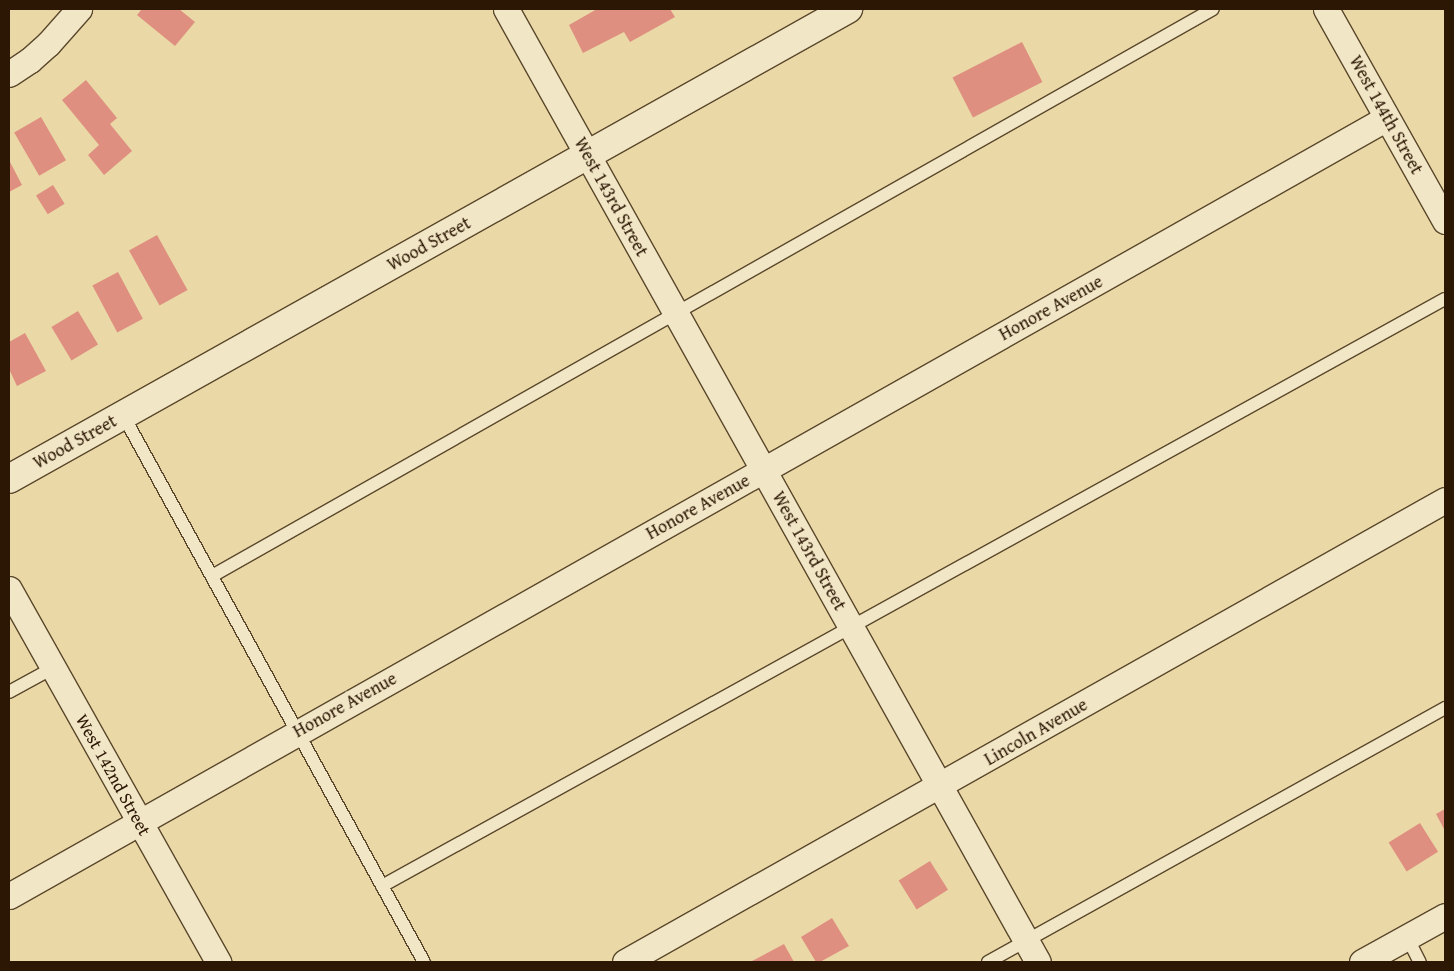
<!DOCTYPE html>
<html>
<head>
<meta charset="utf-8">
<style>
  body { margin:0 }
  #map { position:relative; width:1454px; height:971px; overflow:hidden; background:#ead9a7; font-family:"Gentium Book Plus",serif }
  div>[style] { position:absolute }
  .building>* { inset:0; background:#df8f80; transform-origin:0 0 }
  .roads { filter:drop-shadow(1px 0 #5b482c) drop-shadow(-1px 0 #5b482c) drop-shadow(0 1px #5b482c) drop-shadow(0 -1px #5b482c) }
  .lane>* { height:12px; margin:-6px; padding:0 6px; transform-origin:6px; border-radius:6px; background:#f1e6c6 }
  .street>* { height:25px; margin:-12.5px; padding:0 12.5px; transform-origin:12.5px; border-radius:12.5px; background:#f1e6c6 }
  .secondary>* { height:28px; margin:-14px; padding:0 14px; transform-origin:14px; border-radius:14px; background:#f1e6c6 }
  span { translate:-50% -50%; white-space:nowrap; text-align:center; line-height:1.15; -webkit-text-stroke:5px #f1e6c6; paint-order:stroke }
  .street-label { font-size:18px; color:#2b1703 }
  .frame { position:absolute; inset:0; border:10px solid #2b1703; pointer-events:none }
</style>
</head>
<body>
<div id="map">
  <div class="building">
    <i style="clip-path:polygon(142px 9px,179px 9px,195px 22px,175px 46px,137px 15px)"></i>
    <i style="clip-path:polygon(597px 9px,670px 9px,675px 17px,630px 42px,624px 32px,583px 53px,569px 25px)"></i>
    <i style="left:1022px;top:42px;width:45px;height:78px;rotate:63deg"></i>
    <i style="clip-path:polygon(86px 80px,117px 118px,110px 124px,132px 151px,104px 175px,88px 155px,99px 145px,62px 100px)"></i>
    <i style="left:41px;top:117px;width:50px;height:31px;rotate:60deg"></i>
    <i style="clip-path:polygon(9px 160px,22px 185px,9px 192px)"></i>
    <i style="left:53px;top:185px;width:22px;height:20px;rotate:58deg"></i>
    <i style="left:157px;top:235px;width:63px;height:32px;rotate:61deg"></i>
    <i style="left:118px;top:272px;width:53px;height:29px;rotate:62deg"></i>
    <i style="left:78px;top:311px;width:39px;height:31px;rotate:59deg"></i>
    <i style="clip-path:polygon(25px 333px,46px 371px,17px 386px,9px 369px,9px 342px)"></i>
    <i style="clip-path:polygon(1445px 809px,1445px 831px,1436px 814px)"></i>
    <i style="left:1420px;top:823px;width:34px;height:37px;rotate:58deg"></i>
    <i style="left:930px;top:861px;width:34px;height:37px;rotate:58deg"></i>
    <i style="clip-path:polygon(832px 918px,849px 946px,820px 962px,816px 962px,801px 937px)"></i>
    <i style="clip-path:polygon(784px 944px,794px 962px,753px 962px,752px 961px)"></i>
  </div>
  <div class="roads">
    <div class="lane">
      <i style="left:123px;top:415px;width:624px;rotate:61.18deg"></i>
      <i style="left:212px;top:576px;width:1150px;rotate:-29.53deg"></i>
      <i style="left:9px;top:692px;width:50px;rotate:-28.6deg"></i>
      <i style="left:382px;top:886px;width:1214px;rotate:-28.91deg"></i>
      <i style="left:1407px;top:937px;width:28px;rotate:63deg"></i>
      <i style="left:988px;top:962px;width:523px;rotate:-29.07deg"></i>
    </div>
    <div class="street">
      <i style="left:506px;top:9px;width:1091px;rotate:60.83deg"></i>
      <i style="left:1326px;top:9px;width:243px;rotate:60.7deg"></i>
      <i style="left:9px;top:74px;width:25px;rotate:-34deg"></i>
      <i style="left:30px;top:60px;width:24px;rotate:-42deg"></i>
      <i style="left:48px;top:44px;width:47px;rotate:-48.5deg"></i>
      <i style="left:9px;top:589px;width:428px;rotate:60.7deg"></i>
      <i style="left:9px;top:896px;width:1582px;rotate:-29.45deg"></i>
      <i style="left:625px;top:962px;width:941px;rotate:-29.4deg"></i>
      <i style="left:1362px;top:962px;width:95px;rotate:-29deg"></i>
    </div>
    <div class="secondary">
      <i style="left:9px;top:479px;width:962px;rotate:-29.26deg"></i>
    </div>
  </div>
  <div class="street-label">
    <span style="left:1386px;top:115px;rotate:61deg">West 144th Street</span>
    <span style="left:611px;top:197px;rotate:61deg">West 143rd Street</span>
    <span style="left:429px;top:244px;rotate:-29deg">Wood Street</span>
    <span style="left:1051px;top:308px;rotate:-29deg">Honore Avenue</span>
    <span style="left:75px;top:442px;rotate:-29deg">Wood Street</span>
    <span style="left:698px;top:507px;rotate:-29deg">Honore Avenue</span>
    <span style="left:809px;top:551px;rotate:61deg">West 143rd Street</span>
    <span style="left:345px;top:705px;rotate:-29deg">Honore Avenue</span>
    <span style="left:1036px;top:732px;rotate:-30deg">Lincoln Avenue</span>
    <span style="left:113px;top:775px;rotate:61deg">West 142nd Street</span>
  </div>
  <div class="frame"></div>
</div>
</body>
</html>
